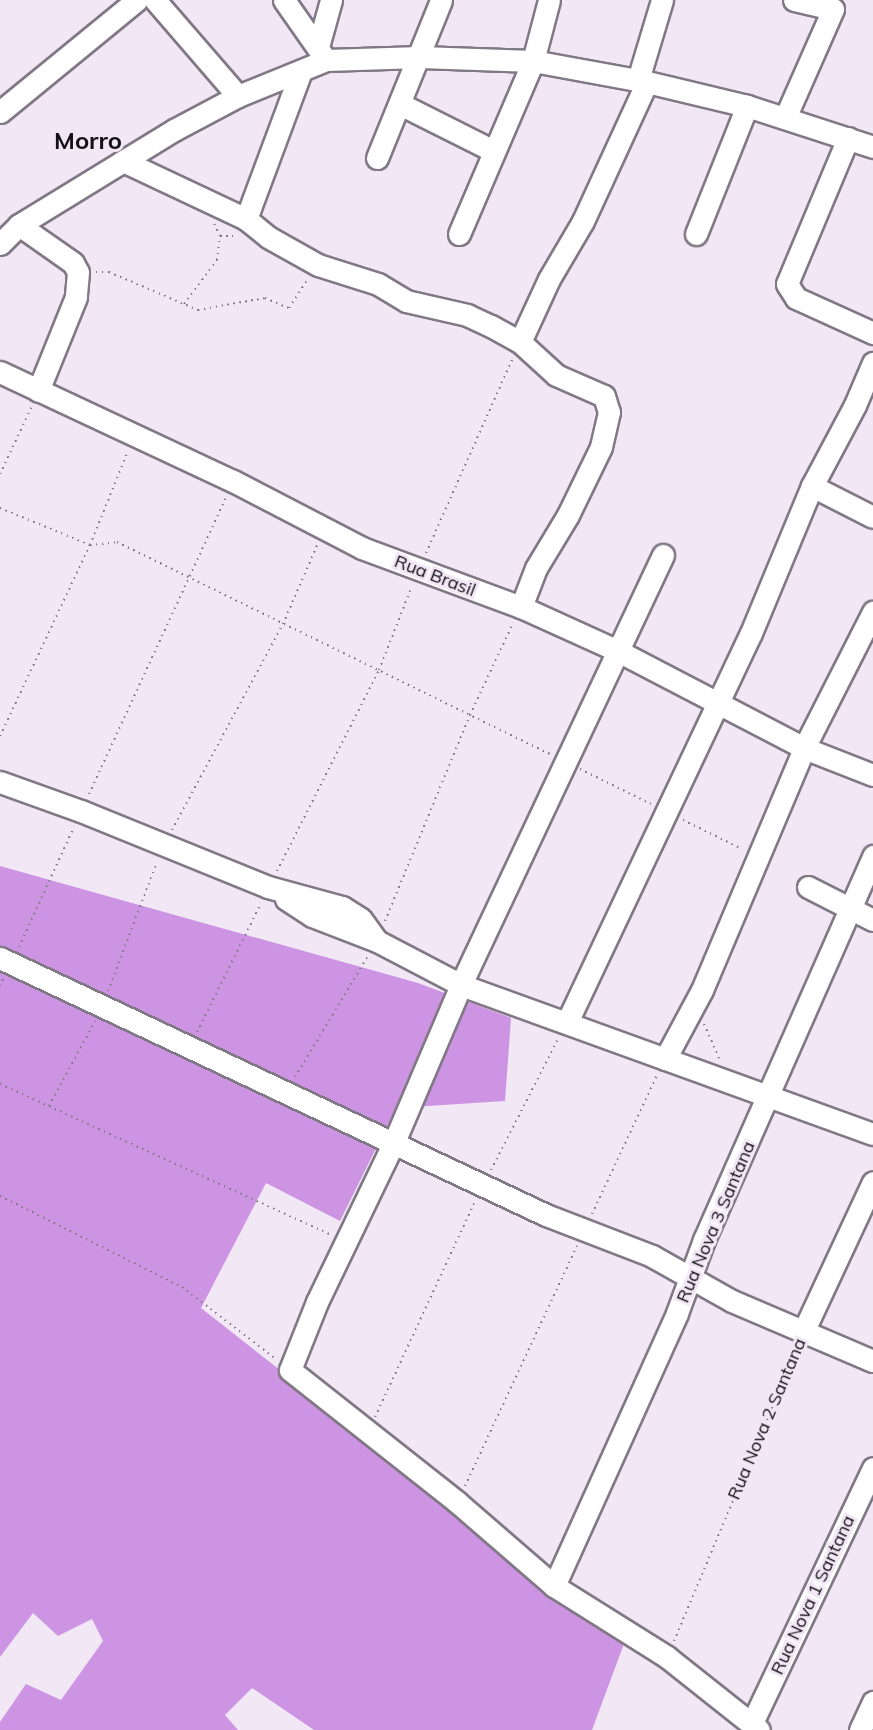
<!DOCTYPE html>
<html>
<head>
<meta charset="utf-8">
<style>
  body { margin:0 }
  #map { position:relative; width:873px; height:1730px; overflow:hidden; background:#f1e7f5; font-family:Mulish,sans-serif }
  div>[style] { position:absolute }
  .forest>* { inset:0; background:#cc94e2 }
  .path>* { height:2px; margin-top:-1px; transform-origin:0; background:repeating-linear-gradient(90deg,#827b85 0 1.5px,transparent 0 6px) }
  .roads { filter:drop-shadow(2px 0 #817885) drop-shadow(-2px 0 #817885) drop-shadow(0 2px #817885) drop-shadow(0 -2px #817885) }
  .minor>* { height:21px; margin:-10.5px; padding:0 10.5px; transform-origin:10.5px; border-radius:10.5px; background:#fff }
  span { translate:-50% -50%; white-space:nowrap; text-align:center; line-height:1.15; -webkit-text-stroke:6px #f1e7f5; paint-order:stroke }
  .street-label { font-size:18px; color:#141116 }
  .district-label { font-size:24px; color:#141116; font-weight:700 }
</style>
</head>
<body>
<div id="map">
  <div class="forest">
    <i style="clip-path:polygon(0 866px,418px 983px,511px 1018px,505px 1101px,396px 1108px,340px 1221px,266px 1183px,201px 1308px,625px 1641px,592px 1730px,314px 1730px,252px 1688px,225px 1715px,238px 1730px,0 1730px,0 1722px,26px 1684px,61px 1700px,103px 1641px,92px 1619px,58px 1636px,33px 1613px,0 1657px)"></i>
  </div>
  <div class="path">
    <i style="left:220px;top:236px;width:18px"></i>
    <i style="left:96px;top:272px;width:13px"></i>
    <i style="left:109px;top:272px;width:97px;rotate:23.1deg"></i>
    <i style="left:198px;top:310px;width:68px;rotate:-10.2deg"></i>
    <i style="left:265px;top:298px;width:26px;rotate:23deg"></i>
    <i style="left:289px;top:308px;width:33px;rotate:-57deg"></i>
    <i style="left:184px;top:304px;width:55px;rotate:-53.1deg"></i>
    <i style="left:217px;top:260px;width:24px;rotate:-83deg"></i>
    <i style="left:220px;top:236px;width:14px;rotate:-115deg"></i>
    <i style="left:0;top:474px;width:75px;rotate:-64.8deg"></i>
    <i style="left:0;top:508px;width:97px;rotate:22.3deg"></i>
    <i style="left:90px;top:545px;width:27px;rotate:-6deg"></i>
    <i style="left:117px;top:542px;width:483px;rotate:26.1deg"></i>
    <i style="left:426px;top:553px;width:214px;rotate:-66deg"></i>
    <i style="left:0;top:736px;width:211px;rotate:-64.8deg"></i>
    <i style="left:90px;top:545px;width:101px;rotate:-68deg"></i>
    <i style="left:580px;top:769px;width:79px;rotate:26.2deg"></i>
    <i style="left:89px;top:794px;width:327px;rotate:-65.2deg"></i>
    <i style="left:683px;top:820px;width:66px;rotate:26.2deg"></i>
    <i style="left:172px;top:830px;width:234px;rotate:-61.7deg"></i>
    <i style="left:283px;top:624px;width:88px;rotate:-66.6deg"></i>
    <i style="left:277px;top:871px;width:225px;rotate:-63.1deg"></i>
    <i style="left:379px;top:670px;width:90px;rotate:-68.6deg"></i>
    <i style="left:385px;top:921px;width:223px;rotate:-67.6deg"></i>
    <i style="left:470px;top:715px;width:102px;rotate:-64.9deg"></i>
    <i style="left:19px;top:947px;width:132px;rotate:-65.4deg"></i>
    <i style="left:0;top:986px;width:8px;rotate:-67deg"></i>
    <i style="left:108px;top:991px;width:138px;rotate:-69.2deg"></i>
    <i style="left:704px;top:1024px;width:39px;rotate:66deg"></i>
    <i style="left:197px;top:1032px;width:144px;rotate:-63.6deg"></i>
    <i style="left:295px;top:1077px;width:141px;rotate:-58.9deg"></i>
    <i style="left:0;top:1084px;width:364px;rotate:24.5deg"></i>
    <i style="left:49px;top:1106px;width:97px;rotate:-61.6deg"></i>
    <i style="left:491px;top:1170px;width:147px;rotate:-62.9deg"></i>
    <i style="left:0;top:1196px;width:203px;rotate:26.6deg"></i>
    <i style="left:182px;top:1287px;width:118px;rotate:37.5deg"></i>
    <i style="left:592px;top:1214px;width:153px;rotate:-64.9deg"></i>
    <i style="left:375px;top:1417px;width:237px;rotate:-65.1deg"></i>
    <i style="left:465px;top:1486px;width:265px;rotate:-65deg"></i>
    <i style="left:674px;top:1641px;width:318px;rotate:-67.2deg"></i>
  </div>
  <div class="roads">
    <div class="minor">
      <i style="left:155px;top:0;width:127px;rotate:49.2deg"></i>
      <i style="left:284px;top:0;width:73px;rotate:55deg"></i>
      <i style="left:318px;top:47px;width:49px;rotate:-74.5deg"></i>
      <i style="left:638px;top:80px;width:84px;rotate:-73.3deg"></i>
      <i style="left:400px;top:104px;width:105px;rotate:26.6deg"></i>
      <i style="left:0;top:112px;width:177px;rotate:-39.3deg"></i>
      <i style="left:785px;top:118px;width:119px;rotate:-66.2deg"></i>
      <i style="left:833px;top:9px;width:40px;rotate:-167deg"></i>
      <i style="left:848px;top:138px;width:158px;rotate:112.7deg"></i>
      <i style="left:787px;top:284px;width:17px;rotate:57deg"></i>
      <i style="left:796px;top:298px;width:85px;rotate:24.4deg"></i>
      <i style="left:377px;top:158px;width:170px;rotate:-67.9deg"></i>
      <i style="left:123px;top:161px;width:136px;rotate:25.2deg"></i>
      <i style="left:246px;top:219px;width:28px;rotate:39deg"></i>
      <i style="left:268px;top:237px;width:57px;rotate:29.2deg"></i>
      <i style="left:318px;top:265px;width:63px;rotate:17.6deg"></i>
      <i style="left:378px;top:284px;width:33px;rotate:31deg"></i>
      <i style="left:406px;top:301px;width:63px;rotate:12.9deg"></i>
      <i style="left:467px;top:315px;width:26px;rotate:25deg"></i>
      <i style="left:491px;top:326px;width:33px;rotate:29deg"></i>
      <i style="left:520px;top:342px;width:49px;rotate:42.5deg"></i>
      <i style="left:556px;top:375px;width:52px;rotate:23.6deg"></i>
      <i style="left:604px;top:396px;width:17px;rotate:73deg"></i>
      <i style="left:609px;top:412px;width:36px;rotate:103deg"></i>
      <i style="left:601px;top:447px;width:76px;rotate:115.9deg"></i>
      <i style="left:568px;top:515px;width:62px;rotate:121.1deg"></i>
      <i style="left:536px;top:568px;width:42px;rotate:111deg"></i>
      <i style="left:246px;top:219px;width:158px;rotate:-69.6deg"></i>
      <i style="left:19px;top:225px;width:66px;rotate:35.1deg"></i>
      <i style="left:73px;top:263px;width:10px;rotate:61deg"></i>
      <i style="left:78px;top:272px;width:25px;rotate:95deg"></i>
      <i style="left:76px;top:297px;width:101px;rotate:112deg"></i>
      <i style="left:459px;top:234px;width:188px;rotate:-66.8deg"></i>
      <i style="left:533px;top:61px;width:63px;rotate:-75.3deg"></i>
      <i style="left:696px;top:234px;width:138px;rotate:-68.3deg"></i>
      <i style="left:0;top:244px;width:27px;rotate:-45deg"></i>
      <i style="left:19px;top:225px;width:182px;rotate:-31.5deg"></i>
      <i style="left:174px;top:130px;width:72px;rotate:-28deg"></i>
      <i style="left:238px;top:96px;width:95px;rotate:-22.2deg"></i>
      <i style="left:326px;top:60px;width:94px;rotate:-1.8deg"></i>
      <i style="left:420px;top:57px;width:113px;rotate:2deg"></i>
      <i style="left:533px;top:61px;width:116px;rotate:10.4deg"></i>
      <i style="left:647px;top:82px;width:103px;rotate:13.5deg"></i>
      <i style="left:747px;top:106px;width:133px;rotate:18deg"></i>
      <i style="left:520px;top:342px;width:69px;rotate:-65.3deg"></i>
      <i style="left:549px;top:279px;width:67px;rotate:-59.6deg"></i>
      <i style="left:583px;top:221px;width:153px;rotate:-65.3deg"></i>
      <i style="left:0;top:372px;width:257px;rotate:25.1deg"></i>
      <i style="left:233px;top:481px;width:145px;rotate:27.4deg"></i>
      <i style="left:362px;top:548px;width:170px;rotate:20.4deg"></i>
      <i style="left:521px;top:607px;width:104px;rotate:24.4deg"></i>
      <i style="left:616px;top:650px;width:212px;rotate:27.5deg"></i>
      <i style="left:804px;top:748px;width:74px;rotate:21.4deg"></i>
      <i style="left:812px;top:486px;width:68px;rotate:26.9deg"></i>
      <i style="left:663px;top:555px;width:475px;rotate:115.2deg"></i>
      <i style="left:461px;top:985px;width:171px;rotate:113.1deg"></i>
      <i style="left:394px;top:1142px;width:178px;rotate:115.7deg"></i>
      <i style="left:317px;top:1302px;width:73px;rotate:111.7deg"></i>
      <i style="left:290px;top:1370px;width:213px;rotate:38.3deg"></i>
      <i style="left:457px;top:1502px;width:128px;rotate:40.9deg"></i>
      <i style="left:554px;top:1586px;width:133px;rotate:32.1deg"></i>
      <i style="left:667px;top:1657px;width:117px;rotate:38.4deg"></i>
      <i style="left:0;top:782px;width:86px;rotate:19.7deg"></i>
      <i style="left:81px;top:811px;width:202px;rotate:22.1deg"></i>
      <i style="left:268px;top:887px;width:77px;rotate:15.1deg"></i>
      <i style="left:342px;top:907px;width:22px;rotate:32deg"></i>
      <i style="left:361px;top:919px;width:27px;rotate:54deg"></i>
      <i style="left:377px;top:941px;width:95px;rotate:27.6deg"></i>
      <i style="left:461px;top:985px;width:438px;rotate:19.9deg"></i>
      <i style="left:808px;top:887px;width:73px;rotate:26.9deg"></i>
      <i style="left:286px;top:899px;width:31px;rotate:33deg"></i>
      <i style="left:312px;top:916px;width:70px;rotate:21deg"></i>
      <i style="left:0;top:958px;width:603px;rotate:25.21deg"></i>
      <i style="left:546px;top:1215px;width:114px;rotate:21.1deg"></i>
      <i style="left:652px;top:1256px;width:92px;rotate:29.4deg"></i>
      <i style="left:732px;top:1301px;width:153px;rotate:23.1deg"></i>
      <i style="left:568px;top:1020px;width:428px;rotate:-64.7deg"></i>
      <i style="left:751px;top:633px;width:159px;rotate:-67.5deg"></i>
      <i style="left:812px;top:486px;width:92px;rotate:-62deg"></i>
      <i style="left:855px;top:405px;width:46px;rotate:-66.8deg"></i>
      <i style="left:665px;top:1059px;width:78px;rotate:-61.8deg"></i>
      <i style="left:702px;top:990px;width:263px;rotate:-67.1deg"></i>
      <i style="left:804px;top:748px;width:153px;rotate:-63.1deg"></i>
      <i style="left:804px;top:1330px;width:163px;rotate:-65deg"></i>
      <i style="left:554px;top:1586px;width:299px;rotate:-65.7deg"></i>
      <i style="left:677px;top:1313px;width:78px;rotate:-69.7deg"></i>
      <i style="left:704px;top:1240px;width:420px;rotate:-66.2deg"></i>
      <i style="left:752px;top:1723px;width:282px;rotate:-64.6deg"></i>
      <i style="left:860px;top:1730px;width:31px;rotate:-65deg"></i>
    </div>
  </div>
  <div class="street-label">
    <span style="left:435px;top:576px;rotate:21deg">Rua Brasil</span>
    <span style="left:716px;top:1222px;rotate:-67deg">Rua Nova 3 Santana</span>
    <span style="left:767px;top:1419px;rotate:-67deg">Rua Nova 2 Santana</span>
    <span style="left:813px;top:1595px;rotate:-65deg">Rua Nova 1 Santana</span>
  </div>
  <div class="district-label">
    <span style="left:88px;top:141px">Morro</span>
  </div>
</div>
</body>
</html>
